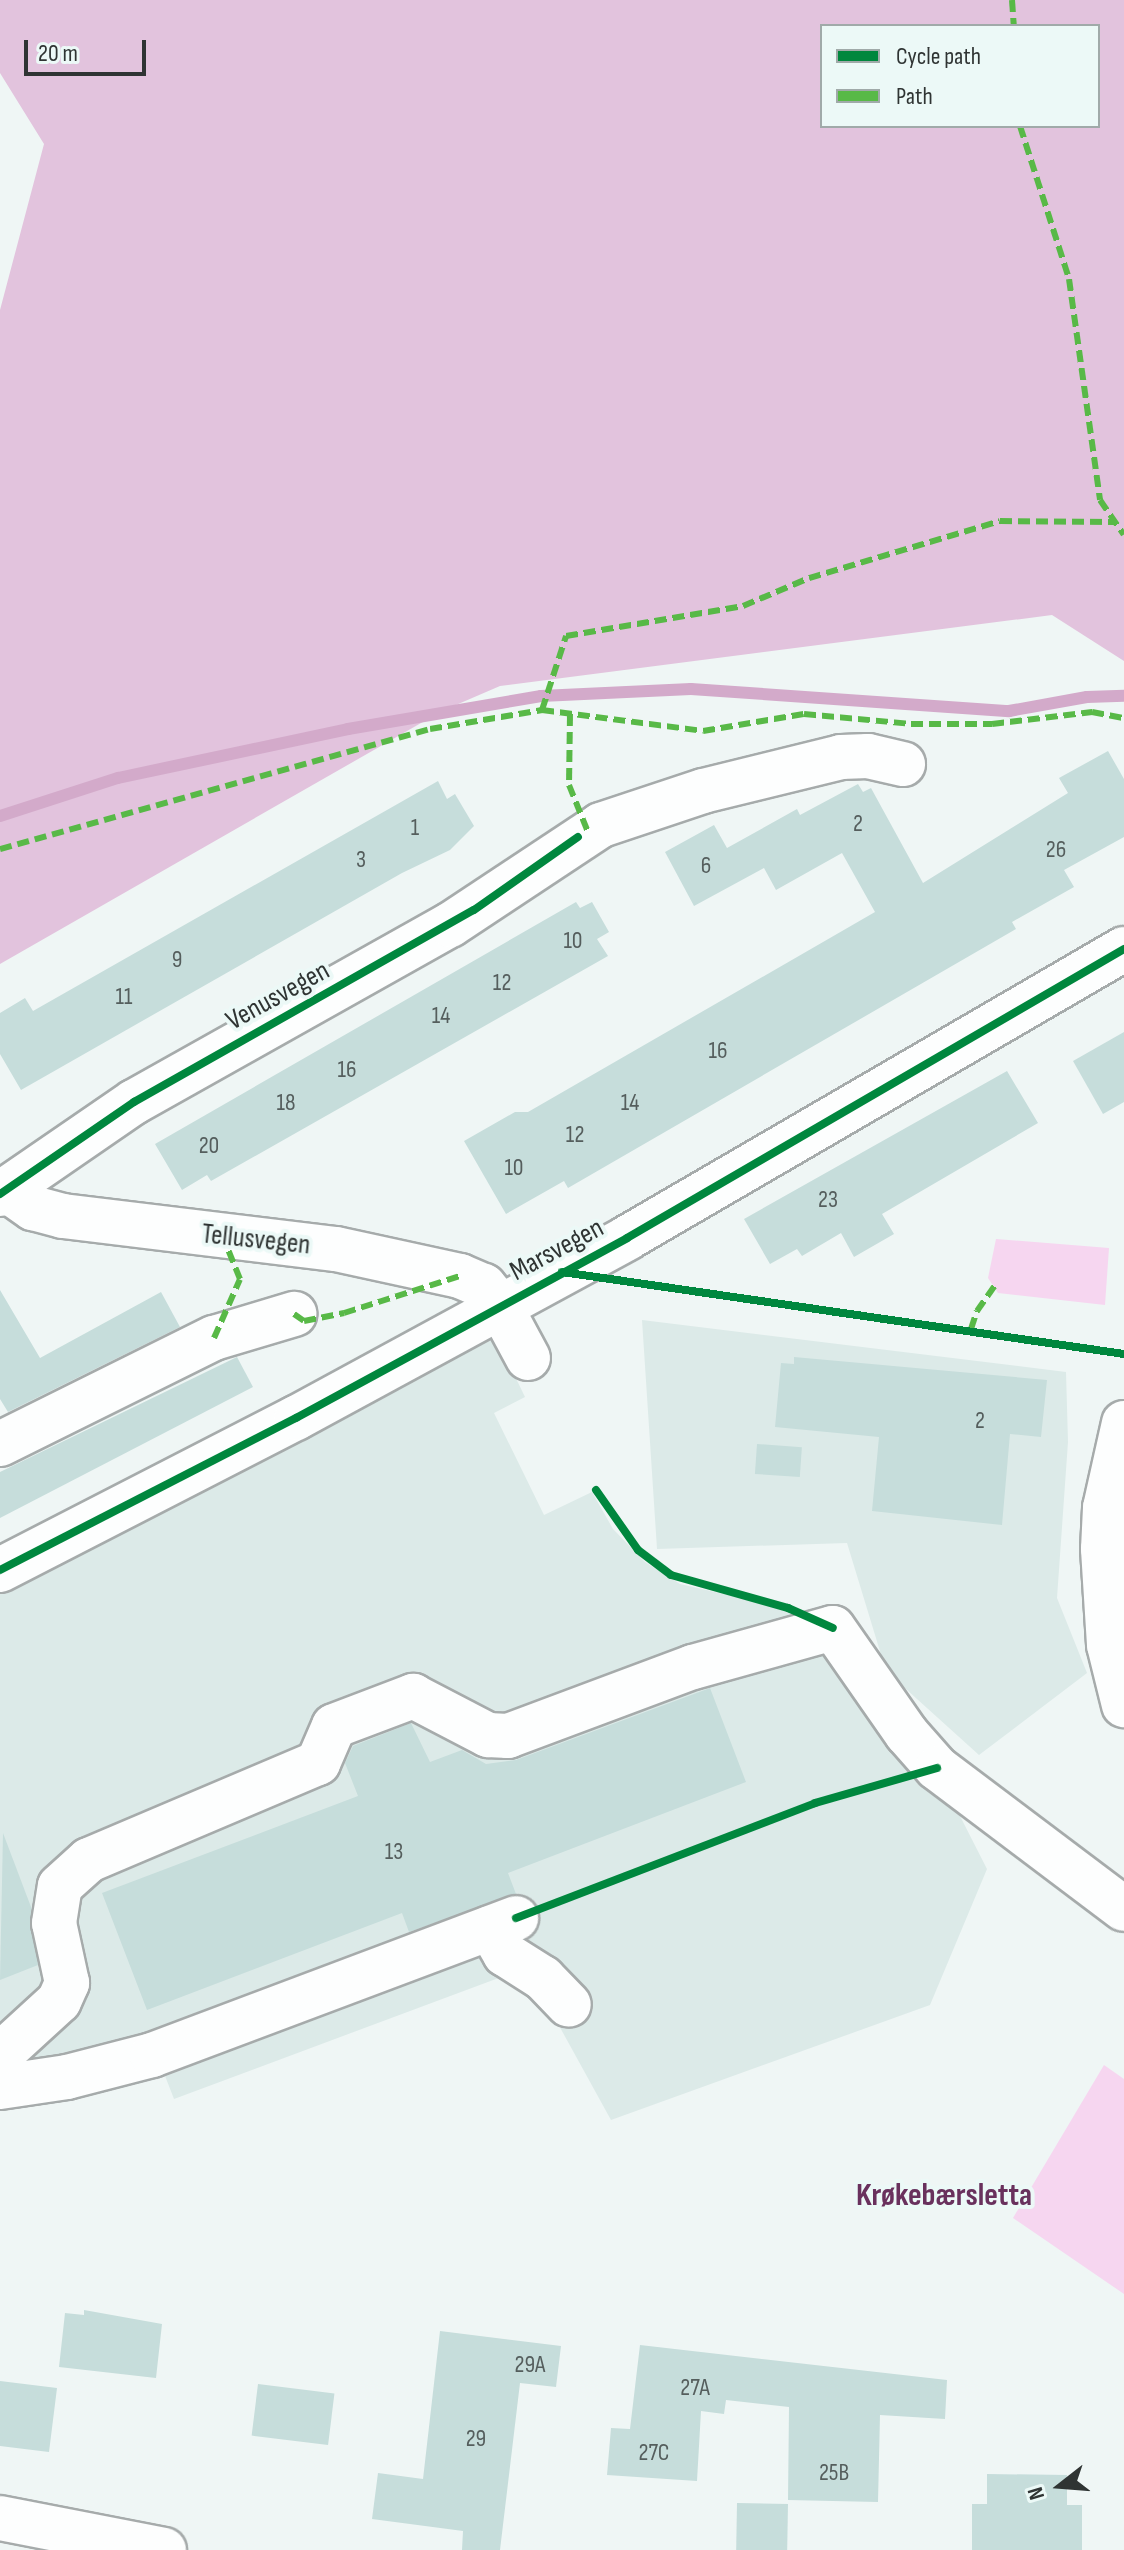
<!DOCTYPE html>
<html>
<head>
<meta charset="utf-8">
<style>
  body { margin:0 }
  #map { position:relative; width:1124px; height:2550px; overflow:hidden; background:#eff6f5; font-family:"Sofia Sans Condensed",sans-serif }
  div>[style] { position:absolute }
  .built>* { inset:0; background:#dceae8 }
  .green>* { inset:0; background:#f6d6f0 }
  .forest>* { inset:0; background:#e2c3dd }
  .stream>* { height:12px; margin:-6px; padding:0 6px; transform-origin:6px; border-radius:6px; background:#d3aaca }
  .building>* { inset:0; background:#c6dddb; transform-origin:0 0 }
  .roads { filter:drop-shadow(2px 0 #a6abab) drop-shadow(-2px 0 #a6abab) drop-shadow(0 2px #a6abab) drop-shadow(0 -2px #a6abab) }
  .minor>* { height:44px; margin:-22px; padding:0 22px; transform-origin:22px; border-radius:22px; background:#fdfefe }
  .quiet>* { height:6px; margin-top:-3px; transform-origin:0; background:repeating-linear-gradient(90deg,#58b947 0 12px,transparent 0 18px) }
  .cycleway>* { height:8px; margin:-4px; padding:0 4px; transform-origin:4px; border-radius:4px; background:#00873e }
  span { translate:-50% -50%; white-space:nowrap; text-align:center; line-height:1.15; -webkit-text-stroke:8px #ecf9f7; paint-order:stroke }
  .number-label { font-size:24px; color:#555e5d }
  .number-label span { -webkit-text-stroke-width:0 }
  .street-label { font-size:28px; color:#2f3433 }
  .quarter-label { font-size:32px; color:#69315d; font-weight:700 }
  .legend { position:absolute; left:820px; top:24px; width:280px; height:104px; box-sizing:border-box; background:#ecf9f7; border:2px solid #a0aaa9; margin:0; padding:10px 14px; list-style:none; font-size:24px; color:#2f3433 }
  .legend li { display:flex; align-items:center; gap:16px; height:40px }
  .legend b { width:40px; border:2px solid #a0aaa9 }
  .north { position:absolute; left:1020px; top:2446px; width:80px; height:80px; -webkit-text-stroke:6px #ecf9f7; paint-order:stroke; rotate:253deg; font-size:22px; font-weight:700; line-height:32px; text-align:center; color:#2f3433 }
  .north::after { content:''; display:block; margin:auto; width:28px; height:36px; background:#2f3433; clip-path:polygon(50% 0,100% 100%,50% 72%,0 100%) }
  .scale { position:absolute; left:24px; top:40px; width:122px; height:36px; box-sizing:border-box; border:4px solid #2f3433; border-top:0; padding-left:10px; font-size:24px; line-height:28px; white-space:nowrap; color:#2f3433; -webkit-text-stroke:6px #ecf9f7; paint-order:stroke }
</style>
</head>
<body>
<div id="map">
  <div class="built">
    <i style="clip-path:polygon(642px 1320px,1066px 1372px,1068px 1442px,1057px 1598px,1087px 1673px,979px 1755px,886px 1671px,847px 1543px,657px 1549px)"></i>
    <i style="clip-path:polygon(502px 1324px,510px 1366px,525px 1397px,494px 1413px,544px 1515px,592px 1492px,613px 1529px,645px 1562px,680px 1584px,838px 1620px,934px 1765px,987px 1869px,930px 2005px,611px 2120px,546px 2002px,512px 1973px,174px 2099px,158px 2058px,0 2082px,0 1584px)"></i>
  </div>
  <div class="green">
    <i style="clip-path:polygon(996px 1239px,1109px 1248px,1105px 1305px,998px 1293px,988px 1278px)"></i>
    <i style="clip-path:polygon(1104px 2065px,1124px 2079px,1124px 2294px,1013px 2218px)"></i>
  </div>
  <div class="forest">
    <i style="clip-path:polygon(evenodd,0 0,1124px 0,1124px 661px,1052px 615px,500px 686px,442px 711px,0 964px,0 310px,44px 144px,0 73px,0 0,1098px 26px,1098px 126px,822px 126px,822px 26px,1098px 26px)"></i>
  </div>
  <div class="stream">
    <i style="left:0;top:816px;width:124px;rotate:-17.9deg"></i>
    <i style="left:118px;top:778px;width:235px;rotate:-12deg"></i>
    <i style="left:348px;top:729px;width:196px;rotate:-9.7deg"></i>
    <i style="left:541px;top:696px;width:150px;rotate:-2.7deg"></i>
    <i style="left:691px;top:689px;width:319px;rotate:4deg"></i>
    <i style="left:1009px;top:711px;width:79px;rotate:-10.2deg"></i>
    <i style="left:1087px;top:697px;width:37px;rotate:-2deg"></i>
  </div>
  <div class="building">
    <i style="clip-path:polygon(1108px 751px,1124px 779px,1124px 837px,1064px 870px,1074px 887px,1012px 922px,1016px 929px,568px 1188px,564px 1181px,506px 1214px,464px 1141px,515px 1112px,528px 1112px,875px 912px,842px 853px,776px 890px,764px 868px,694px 906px,665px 852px,714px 825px,727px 848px,797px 809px,800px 815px,858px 784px,863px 792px,871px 788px,923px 883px,1068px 793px,1059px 778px)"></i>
    <i style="clip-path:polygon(438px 781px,447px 799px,455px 794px,474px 826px,450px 850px,402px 873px,21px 1090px,0 1054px,0 1013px,25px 998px,33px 1011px)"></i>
    <i style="clip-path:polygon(576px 902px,580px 908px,592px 902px,609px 932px,597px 939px,608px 956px,211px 1181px,207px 1175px,182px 1190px,155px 1144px)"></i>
    <i style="clip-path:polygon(1124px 1032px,1124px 1102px,1103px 1114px,1073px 1061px)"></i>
    <i style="clip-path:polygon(1007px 1071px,1038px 1123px,882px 1214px,894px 1234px,854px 1257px,841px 1233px,802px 1256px,797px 1249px,770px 1264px,744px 1219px)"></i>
    <i style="clip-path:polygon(0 1290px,40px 1358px,161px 1292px,180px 1327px,8px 1412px,0 1399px)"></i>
    <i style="clip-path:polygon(237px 1357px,253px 1387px,0 1518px,0 1472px)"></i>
    <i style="clip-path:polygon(794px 1357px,1047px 1380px,1041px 1437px,1010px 1434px,1002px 1525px,872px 1511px,879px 1437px,775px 1427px,781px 1363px,794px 1364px)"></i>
    <i style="left:757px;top:1444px;width:45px;height:30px;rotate:4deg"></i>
    <i style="clip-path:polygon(710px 1688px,746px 1782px,508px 1873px,516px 1894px,409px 1932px,402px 1913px,147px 2010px,102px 1893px,358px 1796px,345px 1763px,353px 1746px,411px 1723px,430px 1762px,462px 1750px,486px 1764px,516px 1760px)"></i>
    <i style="clip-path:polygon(3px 1833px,31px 1907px,38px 1965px,0 1980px)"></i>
    <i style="clip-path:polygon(84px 2310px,162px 2324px,156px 2378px,59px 2367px,65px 2313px,84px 2315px)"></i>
    <i style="clip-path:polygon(440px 2331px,561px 2346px,556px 2387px,520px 2383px,500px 2550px,462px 2550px,463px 2531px,372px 2519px,378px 2473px,423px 2479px)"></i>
    <i style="clip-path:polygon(640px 2345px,947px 2380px,945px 2419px,880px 2415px,878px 2502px,788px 2500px,789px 2407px,726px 2400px,724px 2414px,701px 2411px,697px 2481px,607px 2475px,611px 2428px,630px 2429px)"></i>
    <i style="clip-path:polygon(0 2381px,57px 2388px,49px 2452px,0 2446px)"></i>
    <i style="left:258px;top:2384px;width:77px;height:52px;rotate:7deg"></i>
    <i style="clip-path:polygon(987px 2474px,1067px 2475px,1067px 2505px,1082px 2505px,1082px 2550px,972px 2550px,972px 2504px,987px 2504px)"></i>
    <i style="left:737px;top:2503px;width:51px;height:47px;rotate:1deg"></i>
  </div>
  <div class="roads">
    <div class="minor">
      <i style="left:7px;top:1190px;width:32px;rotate:35deg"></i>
      <i style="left:33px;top:1208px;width:31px;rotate:15deg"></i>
      <i style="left:63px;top:1216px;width:275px;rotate:6.9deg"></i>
      <i style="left:336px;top:1249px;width:127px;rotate:12.3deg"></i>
      <i style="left:460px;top:1276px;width:26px;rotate:23deg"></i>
      <i style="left:484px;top:1286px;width:26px;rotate:51deg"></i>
      <i style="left:500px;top:1306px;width:59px;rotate:61.7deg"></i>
      <i style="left:0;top:1194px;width:163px;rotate:-34.5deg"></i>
      <i style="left:134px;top:1102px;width:362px;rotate:-29.3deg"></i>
      <i style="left:450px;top:925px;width:181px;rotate:-33.5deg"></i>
      <i style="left:601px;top:825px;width:108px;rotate:-18.4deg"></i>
      <i style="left:703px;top:791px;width:142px;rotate:-13.8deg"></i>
      <i style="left:841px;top:757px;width:27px;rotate:-2deg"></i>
      <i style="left:868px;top:756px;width:36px;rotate:13deg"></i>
      <i style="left:1124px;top:1423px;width:87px;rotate:102.6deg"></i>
      <i style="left:1105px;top:1508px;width:41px;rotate:92.8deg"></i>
      <i style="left:1103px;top:1549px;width:96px;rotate:86.4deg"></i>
      <i style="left:1109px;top:1645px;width:62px;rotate:76deg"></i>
      <i style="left:0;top:1444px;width:239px;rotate:-26.4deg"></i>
      <i style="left:214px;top:1338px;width:84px;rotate:-16.7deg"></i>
      <i style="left:0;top:1570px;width:333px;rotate:-27.2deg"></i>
      <i style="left:296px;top:1418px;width:377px;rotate:-28.5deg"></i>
      <i style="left:627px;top:1238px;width:575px;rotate:-30.18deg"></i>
      <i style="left:490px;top:1928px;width:30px;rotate:60deg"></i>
      <i style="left:505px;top:1954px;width:45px;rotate:32.3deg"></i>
      <i style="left:543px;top:1978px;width:37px;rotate:46deg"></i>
      <i style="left:0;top:2055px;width:80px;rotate:-42.5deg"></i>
      <i style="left:59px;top:2001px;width:20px;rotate:-66deg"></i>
      <i style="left:67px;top:1983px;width:61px;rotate:-102.2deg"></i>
      <i style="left:54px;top:1923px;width:37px;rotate:-81deg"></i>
      <i style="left:60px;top:1886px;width:39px;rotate:-42deg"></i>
      <i style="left:89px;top:1860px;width:249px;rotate:-23deg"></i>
      <i style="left:318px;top:1763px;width:40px;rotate:-66.6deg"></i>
      <i style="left:334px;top:1726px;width:85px;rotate:-20.8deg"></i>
      <i style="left:413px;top:1696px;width:85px;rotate:27.5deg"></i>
      <i style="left:488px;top:1735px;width:20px;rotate:3deg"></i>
      <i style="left:508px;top:1736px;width:197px;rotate:-20.5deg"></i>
      <i style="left:693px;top:1667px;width:145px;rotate:-15.6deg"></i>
      <i style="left:833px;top:1628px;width:129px;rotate:55.1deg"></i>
      <i style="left:907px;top:1734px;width:45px;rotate:48.6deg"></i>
      <i style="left:937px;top:1768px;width:234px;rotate:37deg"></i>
      <i style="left:0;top:2087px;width:68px;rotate:-8.5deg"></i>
      <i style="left:67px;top:2077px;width:88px;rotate:-14.5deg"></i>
      <i style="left:152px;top:2055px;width:389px;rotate:-20.6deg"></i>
      <i style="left:0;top:2518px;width:167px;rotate:11deg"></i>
    </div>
  </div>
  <div class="quiet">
    <i style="left:1012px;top:0;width:26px;rotate:86deg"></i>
    <i style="left:1020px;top:126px;width:161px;rotate:72.2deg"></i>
    <i style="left:1069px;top:279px;width:223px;rotate:82deg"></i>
    <i style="left:1100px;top:500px;width:42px;rotate:55.6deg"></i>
    <i style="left:542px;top:710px;width:78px;rotate:-72deg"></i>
    <i style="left:566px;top:636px;width:180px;rotate:-9.6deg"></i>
    <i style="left:743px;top:606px;width:72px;rotate:-23deg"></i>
    <i style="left:809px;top:578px;width:199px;rotate:-16.6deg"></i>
    <i style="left:1000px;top:521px;width:115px;rotate:0.5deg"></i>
    <i style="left:570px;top:714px;width:71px;rotate:90.8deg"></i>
    <i style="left:569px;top:785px;width:51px;rotate:68deg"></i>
    <i style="left:0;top:849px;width:446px;rotate:-15.6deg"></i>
    <i style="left:430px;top:729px;width:114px;rotate:-9.6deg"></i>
    <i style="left:542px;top:710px;width:162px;rotate:7.4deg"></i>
    <i style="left:703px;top:731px;width:102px;rotate:-9.6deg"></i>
    <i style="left:804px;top:714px;width:107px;rotate:5.3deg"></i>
    <i style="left:911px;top:724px;width:81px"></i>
    <i style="left:992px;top:724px;width:101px;rotate:-6.8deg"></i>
    <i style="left:1092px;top:712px;width:33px;rotate:11deg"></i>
    <i style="left:294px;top:1314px;width:12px;rotate:35deg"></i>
    <i style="left:304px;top:1321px;width:41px;rotate:-11.3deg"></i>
    <i style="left:344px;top:1313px;width:122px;rotate:-17.7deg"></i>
    <i style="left:971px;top:1329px;width:19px;rotate:-72deg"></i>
    <i style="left:977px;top:1311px;width:33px;rotate:-55deg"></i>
    <i style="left:214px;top:1338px;width:64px;rotate:-66.2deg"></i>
    <i style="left:240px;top:1279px;width:45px;rotate:-112deg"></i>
  </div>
  <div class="cycleway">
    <i style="left:0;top:1194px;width:163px;rotate:-34.5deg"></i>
    <i style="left:134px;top:1102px;width:390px;rotate:-29.5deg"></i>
    <i style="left:474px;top:910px;width:127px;rotate:-35.1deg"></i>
    <i style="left:562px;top:1272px;width:568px;rotate:8.3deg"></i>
    <i style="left:596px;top:1490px;width:73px;rotate:55deg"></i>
    <i style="left:638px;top:1550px;width:41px;rotate:37.1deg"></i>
    <i style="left:671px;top:1575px;width:122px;rotate:15.8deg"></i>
    <i style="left:788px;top:1608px;width:49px;rotate:24deg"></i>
    <i style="left:0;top:1570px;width:333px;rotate:-27.2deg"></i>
    <i style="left:296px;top:1418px;width:377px;rotate:-28.5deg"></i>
    <i style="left:627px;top:1238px;width:575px;rotate:-30.18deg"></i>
    <i style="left:516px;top:1918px;width:320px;rotate:-21deg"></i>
    <i style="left:815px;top:1803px;width:127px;rotate:-16deg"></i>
  </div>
  <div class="number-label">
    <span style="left:858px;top:824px">2</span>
    <span style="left:415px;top:828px">1</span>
    <span style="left:1056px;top:850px">26</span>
    <span style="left:361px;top:860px">3</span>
    <span style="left:706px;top:866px">6</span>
    <span style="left:573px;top:941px">10</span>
    <span style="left:177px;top:960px">9</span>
    <span style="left:502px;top:983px">12</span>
    <span style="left:124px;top:997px">11</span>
    <span style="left:441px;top:1016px">14</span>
    <span style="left:718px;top:1051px">16</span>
    <span style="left:347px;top:1070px">16</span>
    <span style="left:286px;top:1103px">18</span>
    <span style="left:630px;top:1103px">14</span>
    <span style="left:575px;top:1135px">12</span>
    <span style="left:209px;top:1146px">20</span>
    <span style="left:514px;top:1168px">10</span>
    <span style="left:828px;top:1200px">23</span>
    <span style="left:980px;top:1421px">2</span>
    <span style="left:394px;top:1852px">13</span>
    <span style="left:530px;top:2365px">29A</span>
    <span style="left:695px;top:2388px">27A</span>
    <span style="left:476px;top:2439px">29</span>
    <span style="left:654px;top:2453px">27C</span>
    <span style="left:834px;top:2473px">25B</span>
  </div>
  <div class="street-label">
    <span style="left:278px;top:996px;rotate:-29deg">Venusvegen</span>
    <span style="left:256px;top:1240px;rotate:6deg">Tellusvegen</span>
    <span style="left:557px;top:1250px;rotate:-28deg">Marsvegen</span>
  </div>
  <div class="quarter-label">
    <span style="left:944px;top:2196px">Krøkebærsletta</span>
  </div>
  <ul class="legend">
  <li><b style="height:10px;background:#00873e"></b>Cycle path</li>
  <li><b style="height:10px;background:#58b947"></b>Path</li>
  </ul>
  <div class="north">N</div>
  <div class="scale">20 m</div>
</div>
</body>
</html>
